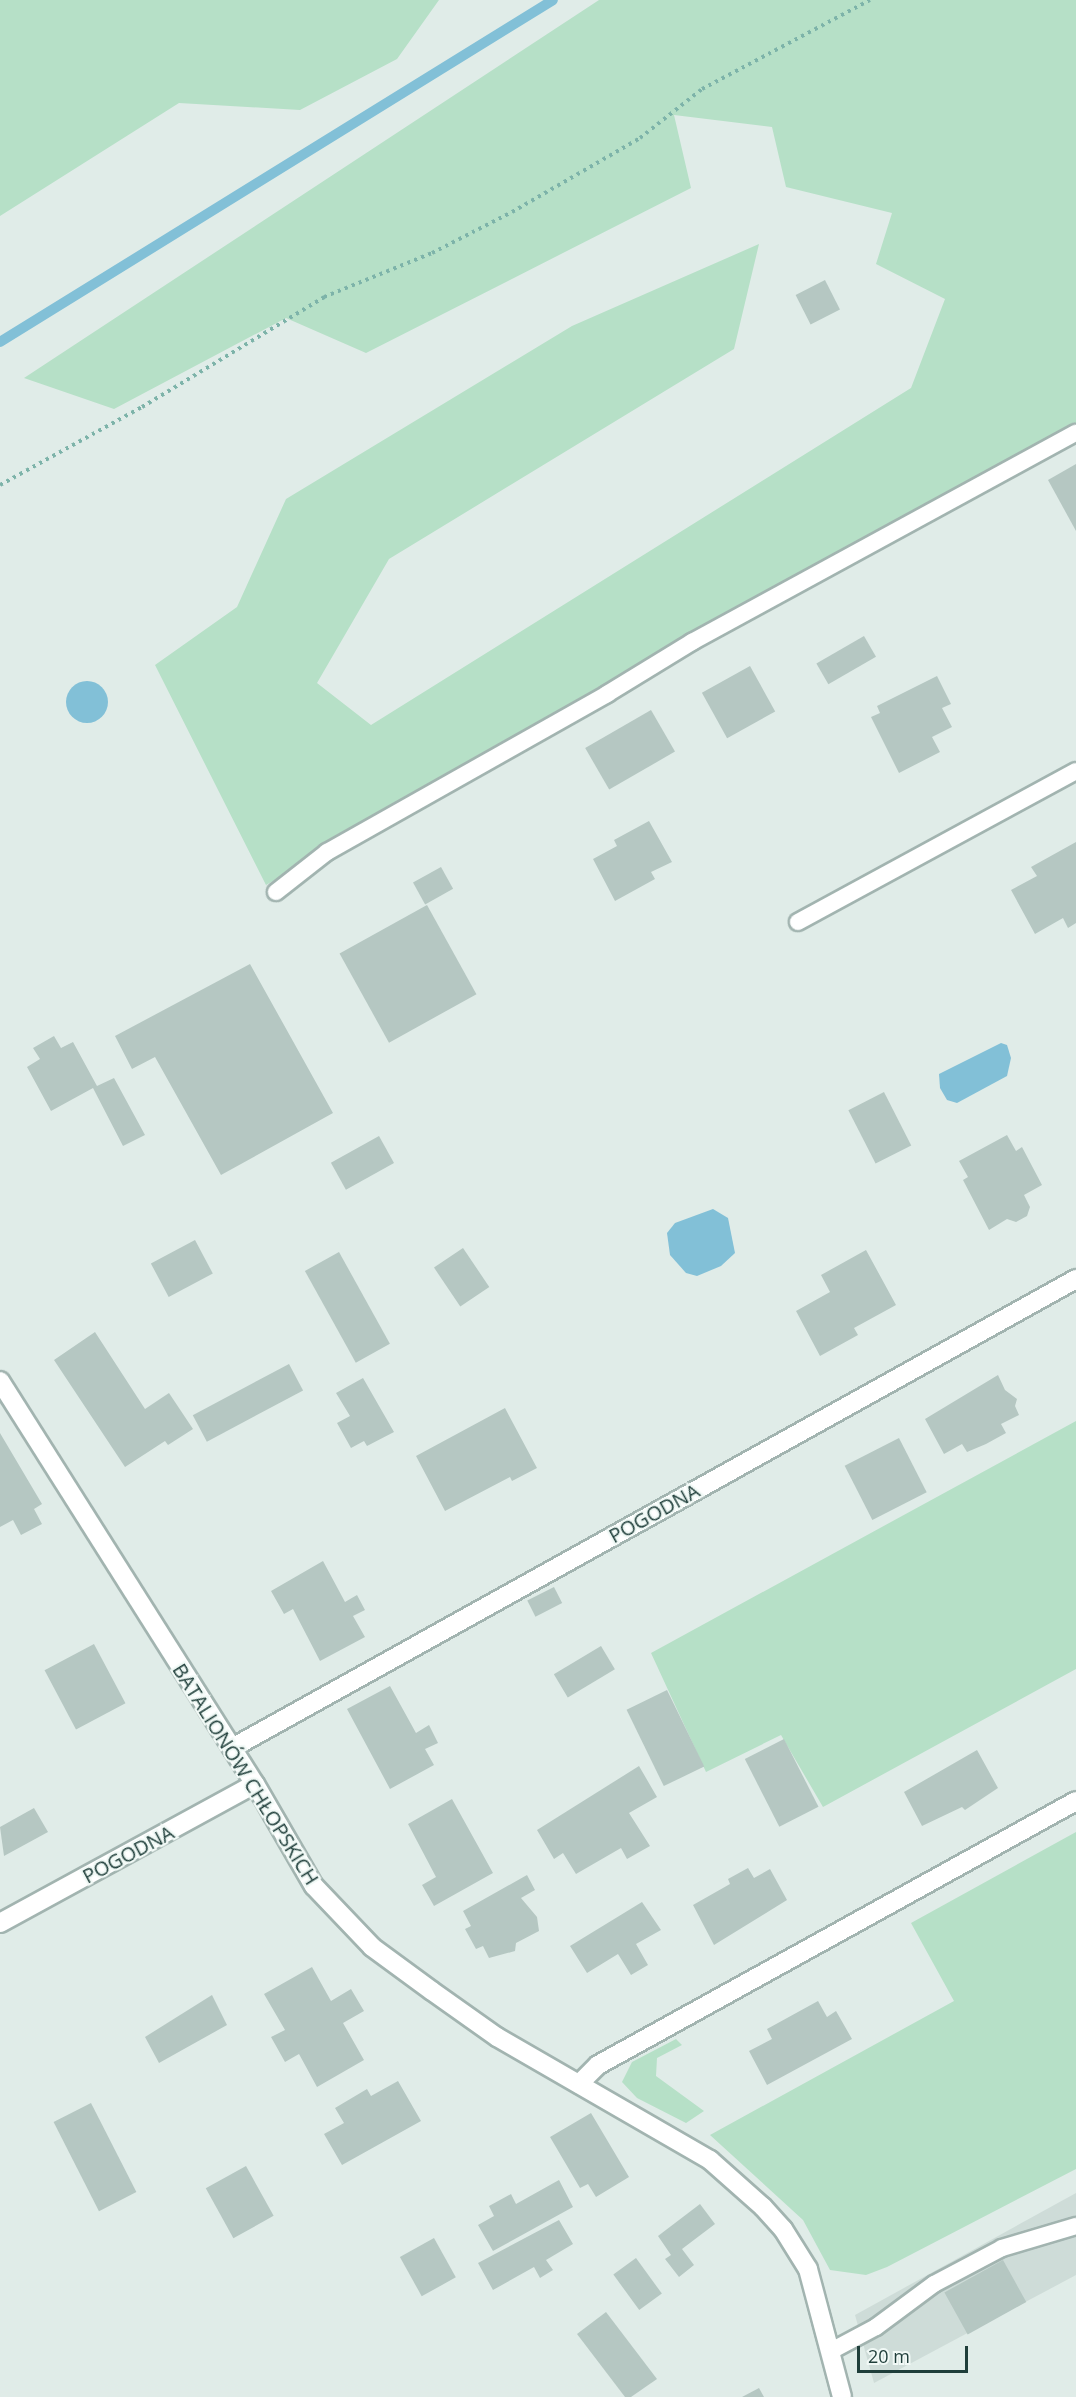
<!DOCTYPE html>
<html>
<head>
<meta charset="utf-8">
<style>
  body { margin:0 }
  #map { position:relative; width:1076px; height:2397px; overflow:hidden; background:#e0ece8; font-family:"Open Sans",sans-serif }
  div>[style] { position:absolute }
  .built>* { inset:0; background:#cedcd8 }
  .green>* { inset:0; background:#b6e0c7 }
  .water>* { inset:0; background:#82c0d7 }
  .round { border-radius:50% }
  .stream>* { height:10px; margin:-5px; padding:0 5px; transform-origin:5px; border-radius:5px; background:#82c0d7 }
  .building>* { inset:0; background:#b5c7c2; transform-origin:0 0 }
  .path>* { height:4px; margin-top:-2px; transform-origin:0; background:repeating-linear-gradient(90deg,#7db3a9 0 3px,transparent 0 7.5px) }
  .roads { filter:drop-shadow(2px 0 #a2b4b0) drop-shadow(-2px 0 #a2b4b0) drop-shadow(0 2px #a2b4b0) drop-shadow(0 -2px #a2b4b0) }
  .lane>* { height:16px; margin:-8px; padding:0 8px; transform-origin:8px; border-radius:8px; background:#fff }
  .street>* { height:18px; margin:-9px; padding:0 9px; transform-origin:9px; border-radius:9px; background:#fff }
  span { translate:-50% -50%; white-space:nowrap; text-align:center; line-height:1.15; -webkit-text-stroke:4.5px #f1f9f6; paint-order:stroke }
  .street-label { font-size:20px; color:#1f3e3a }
  .scale { position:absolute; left:857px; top:2346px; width:111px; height:27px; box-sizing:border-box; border:3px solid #1f3e3a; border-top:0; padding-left:8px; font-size:18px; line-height:21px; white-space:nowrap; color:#1f3e3a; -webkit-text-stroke:4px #f1f9f6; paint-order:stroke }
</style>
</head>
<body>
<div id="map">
  <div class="built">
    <i style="clip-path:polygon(1076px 2193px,1076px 2275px,874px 2383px,855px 2315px)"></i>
  </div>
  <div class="green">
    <i style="clip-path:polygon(0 0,439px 0,397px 59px,300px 110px,179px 103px,0 216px)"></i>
    <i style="clip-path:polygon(599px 0,1076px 0,1076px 429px,266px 885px,155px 665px,237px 607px,286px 499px,572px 326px,759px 244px,734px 349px,389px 559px,317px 683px,371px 725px,911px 388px,945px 299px,876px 264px,892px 213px,786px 187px,772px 127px,674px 115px,691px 188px,366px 353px,286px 318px,114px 409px,24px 378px)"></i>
    <i style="clip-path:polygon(1076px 1421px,1076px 1669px,823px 1807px,781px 1735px,706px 1772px,651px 1653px)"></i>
    <i style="clip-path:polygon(1076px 1832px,1076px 2169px,887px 2267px,866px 2275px,830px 2270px,803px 2220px,710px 2135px,954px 2001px,911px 1923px)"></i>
    <i style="clip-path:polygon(676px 2039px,682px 2045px,657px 2058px,656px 2076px,704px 2111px,686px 2123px,637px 2098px,622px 2082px,632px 2062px)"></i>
  </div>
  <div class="water">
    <i class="round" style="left:66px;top:681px;width:42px;height:42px"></i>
    <i style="clip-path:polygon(1001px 1043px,1007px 1045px,1011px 1058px,1007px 1076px,957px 1103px,947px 1100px,940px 1088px,939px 1074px)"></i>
    <i style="clip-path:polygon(713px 1209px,728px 1218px,735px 1253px,721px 1266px,697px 1276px,686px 1273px,670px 1255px,667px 1233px,675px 1223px)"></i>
  </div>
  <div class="stream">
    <i style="left:0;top:342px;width:650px;rotate:-31.73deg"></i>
  </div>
  <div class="building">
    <i style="left:825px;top:280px;width:33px;height:33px;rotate:63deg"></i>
    <i style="clip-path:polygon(1076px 464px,1076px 531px,1048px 480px)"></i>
    <i style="left:864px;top:636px;width:24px;height:55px;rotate:60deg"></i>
    <i style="left:750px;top:666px;width:52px;height:55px;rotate:61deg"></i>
    <i style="clip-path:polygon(937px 676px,951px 704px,942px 708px,952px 727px,932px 737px,940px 752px,899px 773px,871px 717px,880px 713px,877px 706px)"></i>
    <i style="left:651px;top:710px;width:48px;height:76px;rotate:60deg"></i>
    <i style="clip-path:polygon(649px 821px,672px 862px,651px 872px,655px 879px,615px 901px,593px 859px,617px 846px,614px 840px)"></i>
    <i style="clip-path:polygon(1076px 842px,1076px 923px,1068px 928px,1063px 918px,1035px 934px,1011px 890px,1037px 876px,1031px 867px)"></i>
    <i style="left:441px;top:867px;width:25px;height:32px;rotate:61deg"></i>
    <i style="left:427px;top:905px;width:102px;height:100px;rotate:61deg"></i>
    <i style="clip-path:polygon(250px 964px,333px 1113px,221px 1175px,155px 1057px,132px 1069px,115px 1036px)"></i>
    <i style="clip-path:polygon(54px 1036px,61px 1048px,73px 1042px,97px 1086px,114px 1078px,145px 1135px,123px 1146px,93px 1088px,51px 1111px,27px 1067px,40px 1059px,33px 1048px)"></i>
    <i style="left:884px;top:1092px;width:60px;height:40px;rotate:63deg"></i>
    <i style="clip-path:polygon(1007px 1135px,1016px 1151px,1022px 1147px,1042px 1185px,1024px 1195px,1030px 1207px,1027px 1216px,1016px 1222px,1007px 1219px,989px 1230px,963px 1180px,968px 1177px,959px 1161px)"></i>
    <i style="left:379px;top:1136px;width:31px;height:55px;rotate:61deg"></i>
    <i style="left:195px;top:1240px;width:38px;height:50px;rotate:62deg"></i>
    <i style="left:463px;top:1248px;width:47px;height:35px;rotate:56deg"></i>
    <i style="clip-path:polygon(866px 1250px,896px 1305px,854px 1328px,858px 1335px,820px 1356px,796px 1311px,830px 1292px,821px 1275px)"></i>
    <i style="left:339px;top:1252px;width:105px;height:39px;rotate:61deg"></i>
    <i style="clip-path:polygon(95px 1332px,145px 1409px,169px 1393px,193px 1429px,168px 1445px,165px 1441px,125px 1467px,54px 1360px)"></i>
    <i style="left:289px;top:1364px;width:30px;height:109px;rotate:62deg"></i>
    <i style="clip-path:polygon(998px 1375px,1005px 1390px,1017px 1399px,1015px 1406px,1019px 1415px,1001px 1424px,1006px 1433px,986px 1444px,967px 1452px,962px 1444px,944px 1454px,925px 1419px)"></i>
    <i style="clip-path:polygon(363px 1378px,394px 1432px,367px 1446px,364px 1441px,351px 1448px,337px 1423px,350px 1416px,336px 1393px)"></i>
    <i style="clip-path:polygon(505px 1408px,537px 1468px,512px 1481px,510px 1477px,445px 1511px,416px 1456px)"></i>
    <i style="clip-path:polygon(0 1433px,42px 1504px,34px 1509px,42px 1524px,21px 1535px,13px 1520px,0 1527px)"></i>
    <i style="left:899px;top:1438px;width:61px;height:61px;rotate:63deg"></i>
    <i style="clip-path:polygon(323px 1561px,345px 1602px,357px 1595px,365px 1610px,353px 1616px,365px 1637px,320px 1661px,293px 1609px,284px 1614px,271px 1591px)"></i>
    <i style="left:554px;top:1587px;width:18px;height:30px;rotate:63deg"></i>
    <i style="left:94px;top:1644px;width:67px;height:56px;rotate:62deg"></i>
    <i style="left:601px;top:1646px;width:27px;height:55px;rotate:59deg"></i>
    <i style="clip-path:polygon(390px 1686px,416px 1733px,429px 1725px,438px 1743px,425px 1749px,434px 1765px,390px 1789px,347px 1709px)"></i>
    <i style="left:667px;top:1690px;width:85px;height:45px;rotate:64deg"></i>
    <i style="left:784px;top:1739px;width:76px;height:44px;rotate:63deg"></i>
    <i style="clip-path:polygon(977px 1750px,998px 1788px,965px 1810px,962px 1807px,922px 1826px,904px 1792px)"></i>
    <i style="clip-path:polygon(639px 1766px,657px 1797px,629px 1813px,650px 1846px,627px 1859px,621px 1848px,576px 1874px,563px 1853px,554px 1859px,537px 1830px)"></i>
    <i style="clip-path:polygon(452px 1799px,493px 1873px,434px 1906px,422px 1885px,436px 1877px,408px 1824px)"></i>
    <i style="clip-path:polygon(34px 1808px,48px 1832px,4px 1856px,0 1827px)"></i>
    <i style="clip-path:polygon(748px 1868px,754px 1878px,770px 1869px,787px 1900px,714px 1945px,693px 1905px,730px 1884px,728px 1879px)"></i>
    <i style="clip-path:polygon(527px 1875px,535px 1890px,521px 1898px,537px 1917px,539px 1931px,516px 1943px,515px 1951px,489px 1958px,483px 1946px,476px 1949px,465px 1929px,471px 1926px,463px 1911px)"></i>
    <i style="clip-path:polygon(642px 1902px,661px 1930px,636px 1944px,648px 1965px,631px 1975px,618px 1954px,587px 1973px,570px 1946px)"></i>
    <i style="clip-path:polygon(312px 1967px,331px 2001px,351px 1989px,364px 2011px,343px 2023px,364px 2060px,317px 2087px,299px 2054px,285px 2062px,271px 2037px,285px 2030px,264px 1994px)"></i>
    <i style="clip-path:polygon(212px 1995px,227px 2025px,159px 2063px,145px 2037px)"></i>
    <i style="clip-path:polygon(818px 2001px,827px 2017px,836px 2011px,852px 2039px,767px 2085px,749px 2051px,772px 2039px,767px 2029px)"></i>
    <i style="clip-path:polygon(398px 2081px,421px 2121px,342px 2165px,324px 2134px,344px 2123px,335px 2108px,367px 2089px,371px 2096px)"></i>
    <i style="left:91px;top:2103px;width:100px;height:42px;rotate:63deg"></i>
    <i style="clip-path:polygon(591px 2113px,629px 2177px,596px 2197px,588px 2184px,580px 2188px,550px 2137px)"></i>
    <i style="left:246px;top:2166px;width:57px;height:46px;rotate:61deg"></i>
    <i style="clip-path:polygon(559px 2180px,573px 2207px,493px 2251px,478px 2225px,494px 2216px,489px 2206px,511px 2194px,516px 2204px)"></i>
    <i style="clip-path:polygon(700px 2204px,715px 2224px,682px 2249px,694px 2265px,679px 2277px,665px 2259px,671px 2255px,658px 2236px)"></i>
    <i style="clip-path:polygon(559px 2220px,573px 2244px,546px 2260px,553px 2270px,540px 2278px,534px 2267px,493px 2290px,478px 2263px)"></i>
    <i style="left:434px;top:2238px;width:45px;height:39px;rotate:61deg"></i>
    <i style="left:636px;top:2258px;width:44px;height:28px;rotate:54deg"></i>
    <i style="left:1003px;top:2260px;width:48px;height:67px;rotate:61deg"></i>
    <i style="clip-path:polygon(606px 2312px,657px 2379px,631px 2397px,625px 2397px,577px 2334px)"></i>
    <i style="clip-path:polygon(759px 2388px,764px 2397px,742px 2397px)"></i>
  </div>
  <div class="path">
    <i style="left:0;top:485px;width:162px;rotate:-28.8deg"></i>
    <i style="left:142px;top:407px;width:213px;rotate:-31.1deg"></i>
    <i style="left:324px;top:297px;width:117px;rotate:-22.2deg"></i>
    <i style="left:432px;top:253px;width:90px;rotate:-27.1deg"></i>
    <i style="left:512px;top:212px;width:148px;rotate:-30deg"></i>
    <i style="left:640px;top:138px;width:79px;rotate:-38.3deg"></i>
    <i style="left:702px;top:89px;width:190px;rotate:-27.9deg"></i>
  </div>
  <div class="roads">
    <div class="lane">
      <i style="left:276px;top:892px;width:65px;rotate:-38.1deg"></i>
      <i style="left:327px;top:852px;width:322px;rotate:-29.4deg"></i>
      <i style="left:607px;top:694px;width:100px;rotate:-31.5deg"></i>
      <i style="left:692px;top:642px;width:437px;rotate:-28.6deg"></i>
      <i style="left:798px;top:922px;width:316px;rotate:-28.5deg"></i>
      <i style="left:831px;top:2351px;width:51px;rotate:-28.1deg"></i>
      <i style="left:876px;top:2327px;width:72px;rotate:-36.6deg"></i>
      <i style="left:934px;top:2284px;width:77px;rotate:-27.9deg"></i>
      <i style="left:1002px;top:2248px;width:77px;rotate:-16.6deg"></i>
    </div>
    <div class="street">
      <i style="left:0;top:1381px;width:477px;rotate:57.7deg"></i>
      <i style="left:255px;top:1784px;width:118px;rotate:60deg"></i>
      <i style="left:314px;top:1886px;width:84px;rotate:46.4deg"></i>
      <i style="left:372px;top:1947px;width:74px;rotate:36.3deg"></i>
      <i style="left:432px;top:1991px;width:80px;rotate:35.3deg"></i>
      <i style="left:497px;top:2037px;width:246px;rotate:30deg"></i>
      <i style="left:710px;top:2160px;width:71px;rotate:41.6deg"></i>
      <i style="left:763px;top:2207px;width:30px;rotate:48deg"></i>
      <i style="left:783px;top:2229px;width:47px;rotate:58deg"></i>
      <i style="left:808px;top:2269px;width:132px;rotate:75.1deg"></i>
      <i style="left:232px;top:1748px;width:966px;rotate:-29.06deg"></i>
      <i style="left:0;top:1923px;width:290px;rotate:-28.6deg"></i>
      <i style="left:579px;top:2084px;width:27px;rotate:-45deg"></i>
      <i style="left:598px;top:2065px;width:546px;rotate:-28.91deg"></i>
    </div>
  </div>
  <div class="street-label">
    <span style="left:654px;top:1513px;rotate:-29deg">POGODNA</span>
    <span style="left:246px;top:1774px;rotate:58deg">BATALIONÓW CHŁOPSKICH</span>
    <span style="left:128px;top:1854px;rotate:-28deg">POGODNA</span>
  </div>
  <div class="scale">20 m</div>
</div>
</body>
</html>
